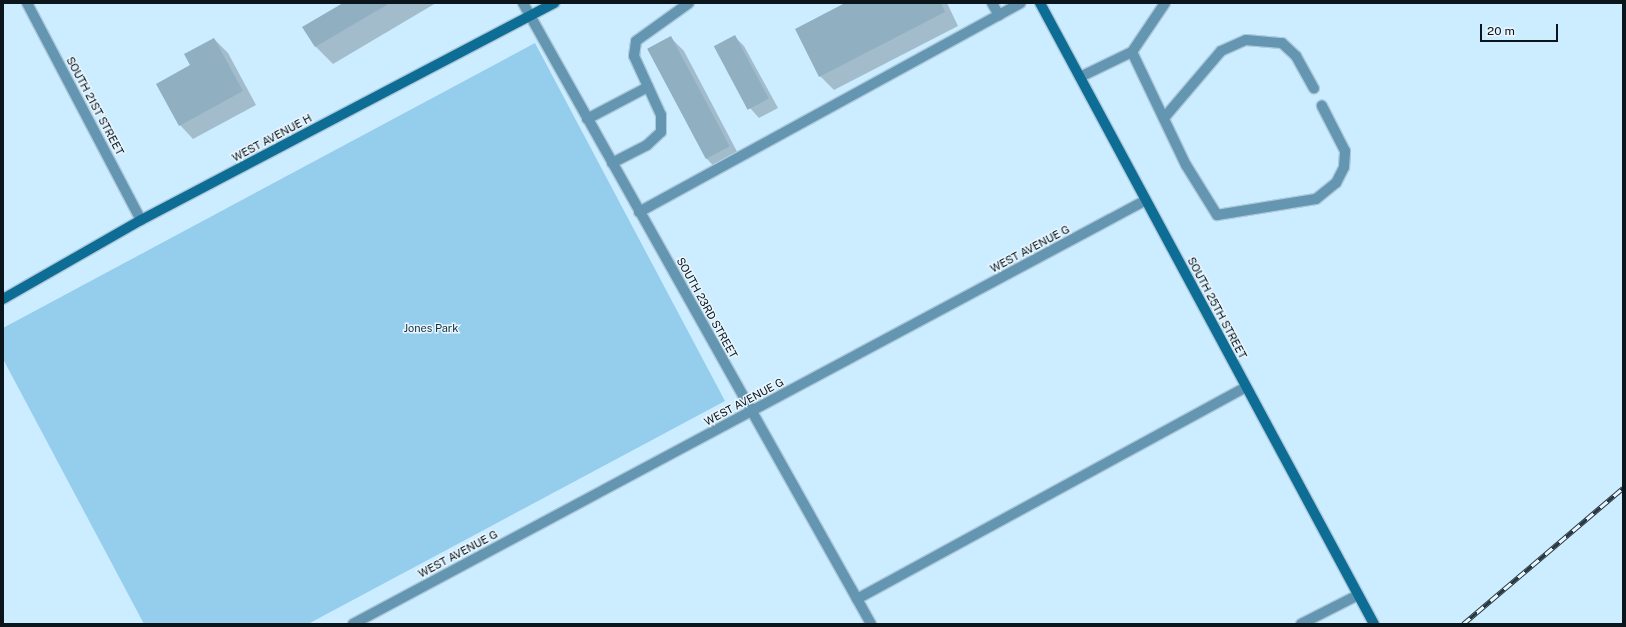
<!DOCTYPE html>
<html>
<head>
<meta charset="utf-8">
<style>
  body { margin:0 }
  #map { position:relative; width:1626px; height:627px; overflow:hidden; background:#ccecff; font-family:"Public Sans",sans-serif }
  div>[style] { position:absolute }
  .green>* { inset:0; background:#95cded }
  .shadow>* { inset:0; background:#0003 }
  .building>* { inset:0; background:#90afc1; transform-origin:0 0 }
  .roads { filter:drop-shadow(1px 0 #adcadb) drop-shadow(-1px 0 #adcadb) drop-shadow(0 1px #adcadb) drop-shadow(0 -1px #adcadb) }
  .lane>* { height:10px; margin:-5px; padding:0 5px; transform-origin:5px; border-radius:5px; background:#6495b1 }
  .street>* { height:10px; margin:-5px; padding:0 5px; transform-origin:5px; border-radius:5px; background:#6495b1 }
  .secondary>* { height:10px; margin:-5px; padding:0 5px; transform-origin:5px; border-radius:5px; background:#0e6d95 }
  .rail>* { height:4.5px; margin-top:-2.25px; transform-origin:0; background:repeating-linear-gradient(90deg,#e9f6fe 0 9px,#28373f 0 18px); box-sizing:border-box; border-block:1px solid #28373f }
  span { translate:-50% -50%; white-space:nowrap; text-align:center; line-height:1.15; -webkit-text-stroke:3px #e9f6fe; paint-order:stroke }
  .street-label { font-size:11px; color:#0a151c }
  .park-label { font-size:11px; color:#103040 }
  .frame { position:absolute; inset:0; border:4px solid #0a151c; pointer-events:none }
  .scale { position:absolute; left:1480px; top:24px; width:78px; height:18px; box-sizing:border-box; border:2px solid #0a151c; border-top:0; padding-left:5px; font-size:12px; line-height:14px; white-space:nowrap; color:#0a151c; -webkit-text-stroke:3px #e9f6fe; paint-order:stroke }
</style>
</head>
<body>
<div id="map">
  <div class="green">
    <i style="clip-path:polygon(535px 43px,725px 401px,308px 624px,144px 624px,3px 359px,3px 328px)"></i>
  </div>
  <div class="shadow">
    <i style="clip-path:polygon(345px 3px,436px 3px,333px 64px,315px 46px)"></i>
    <i style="clip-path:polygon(847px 3px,947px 3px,958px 26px,834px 90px,820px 76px)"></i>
    <i style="clip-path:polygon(734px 36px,744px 46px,778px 108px,759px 118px,750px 108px)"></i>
    <i style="clip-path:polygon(670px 37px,684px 51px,742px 161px,720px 173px,707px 159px,648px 49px)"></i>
    <i style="clip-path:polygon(214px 39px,228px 53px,256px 105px,193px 139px,180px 125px,192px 66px)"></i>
  </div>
  <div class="building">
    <i style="clip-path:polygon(343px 3px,390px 3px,315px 47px,302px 27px)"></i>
    <i style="clip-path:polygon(845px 3px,941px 3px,945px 12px,819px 77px,795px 29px)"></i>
    <i style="left:735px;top:35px;width:72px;height:24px;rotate:62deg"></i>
    <i style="left:671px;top:36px;width:125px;height:27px;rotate:62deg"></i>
    <i style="clip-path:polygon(214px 38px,243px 91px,179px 126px,156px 84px,190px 65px,184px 54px)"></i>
  </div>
  <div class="roads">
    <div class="lane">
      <i style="left:992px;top:3px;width:14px;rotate:60deg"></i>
      <i style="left:1132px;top:52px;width:125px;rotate:64.5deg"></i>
      <i style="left:1186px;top:165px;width:59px;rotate:58.2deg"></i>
      <i style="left:1217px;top:215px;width:100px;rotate:-9.2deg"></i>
      <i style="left:1316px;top:199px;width:26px;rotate:-39deg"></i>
      <i style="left:1336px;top:183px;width:18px;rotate:-63deg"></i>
      <i style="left:1344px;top:167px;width:16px;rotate:-86deg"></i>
      <i style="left:1345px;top:151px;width:51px;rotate:-117.1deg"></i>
      <i style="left:1080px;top:77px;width:58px;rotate:-25.7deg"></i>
      <i style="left:1132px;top:52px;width:59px;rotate:-56deg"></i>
      <i style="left:1164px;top:118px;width:88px;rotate:-49.6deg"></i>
      <i style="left:1221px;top:51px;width:27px;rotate:-24deg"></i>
      <i style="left:1246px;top:40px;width:36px;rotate:5deg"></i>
      <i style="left:1282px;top:43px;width:19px;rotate:43deg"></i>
      <i style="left:1296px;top:56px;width:37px;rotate:61deg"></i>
      <i style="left:587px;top:119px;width:69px;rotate:-27.7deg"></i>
      <i style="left:612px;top:163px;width:39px;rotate:-27deg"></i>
      <i style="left:647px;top:145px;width:19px;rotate:-43deg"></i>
      <i style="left:661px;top:132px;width:17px;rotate:-90deg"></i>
      <i style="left:661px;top:115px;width:65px;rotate:-114.6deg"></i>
      <i style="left:634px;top:56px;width:15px;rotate:-82deg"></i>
      <i style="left:636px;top:41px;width:65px;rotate:-35.6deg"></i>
      <i style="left:639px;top:212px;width:435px;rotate:-28.7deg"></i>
      <i style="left:857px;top:599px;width:443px;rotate:-28.6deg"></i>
    </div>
    <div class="street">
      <i style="left:27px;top:3px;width:245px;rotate:62.3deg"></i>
      <i style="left:523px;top:3px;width:712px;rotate:60.73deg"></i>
      <i style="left:353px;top:624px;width:899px;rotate:-28.13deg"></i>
      <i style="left:1301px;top:624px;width:64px;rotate:-27deg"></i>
    </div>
    <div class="secondary">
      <i style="left:1040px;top:3px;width:705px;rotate:61.73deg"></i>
      <i style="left:3px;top:299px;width:159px;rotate:-29.8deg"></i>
      <i style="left:141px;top:220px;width:467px;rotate:-27.7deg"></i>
    </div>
  </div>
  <div class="rail">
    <i style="left:1463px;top:624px;width:210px;rotate:-40.4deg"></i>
  </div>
  <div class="street-label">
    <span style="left:95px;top:106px;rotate:62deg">SOUTH 21ST STREET</span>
    <span style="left:272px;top:138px;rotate:-28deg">WEST AVENUE H</span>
    <span style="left:1030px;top:249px;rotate:-28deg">WEST AVENUE G</span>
    <span style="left:707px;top:308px;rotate:61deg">SOUTH 23RD STREET</span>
    <span style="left:1217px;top:308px;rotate:62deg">SOUTH 25TH STREET</span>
    <span style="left:744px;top:402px;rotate:-28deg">WEST AVENUE G</span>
    <span style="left:458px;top:554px;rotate:-28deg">WEST AVENUE G</span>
  </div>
  <div class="park-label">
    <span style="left:431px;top:328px">Jones Park</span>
  </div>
  <div class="frame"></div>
  <div class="scale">20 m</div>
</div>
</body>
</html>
